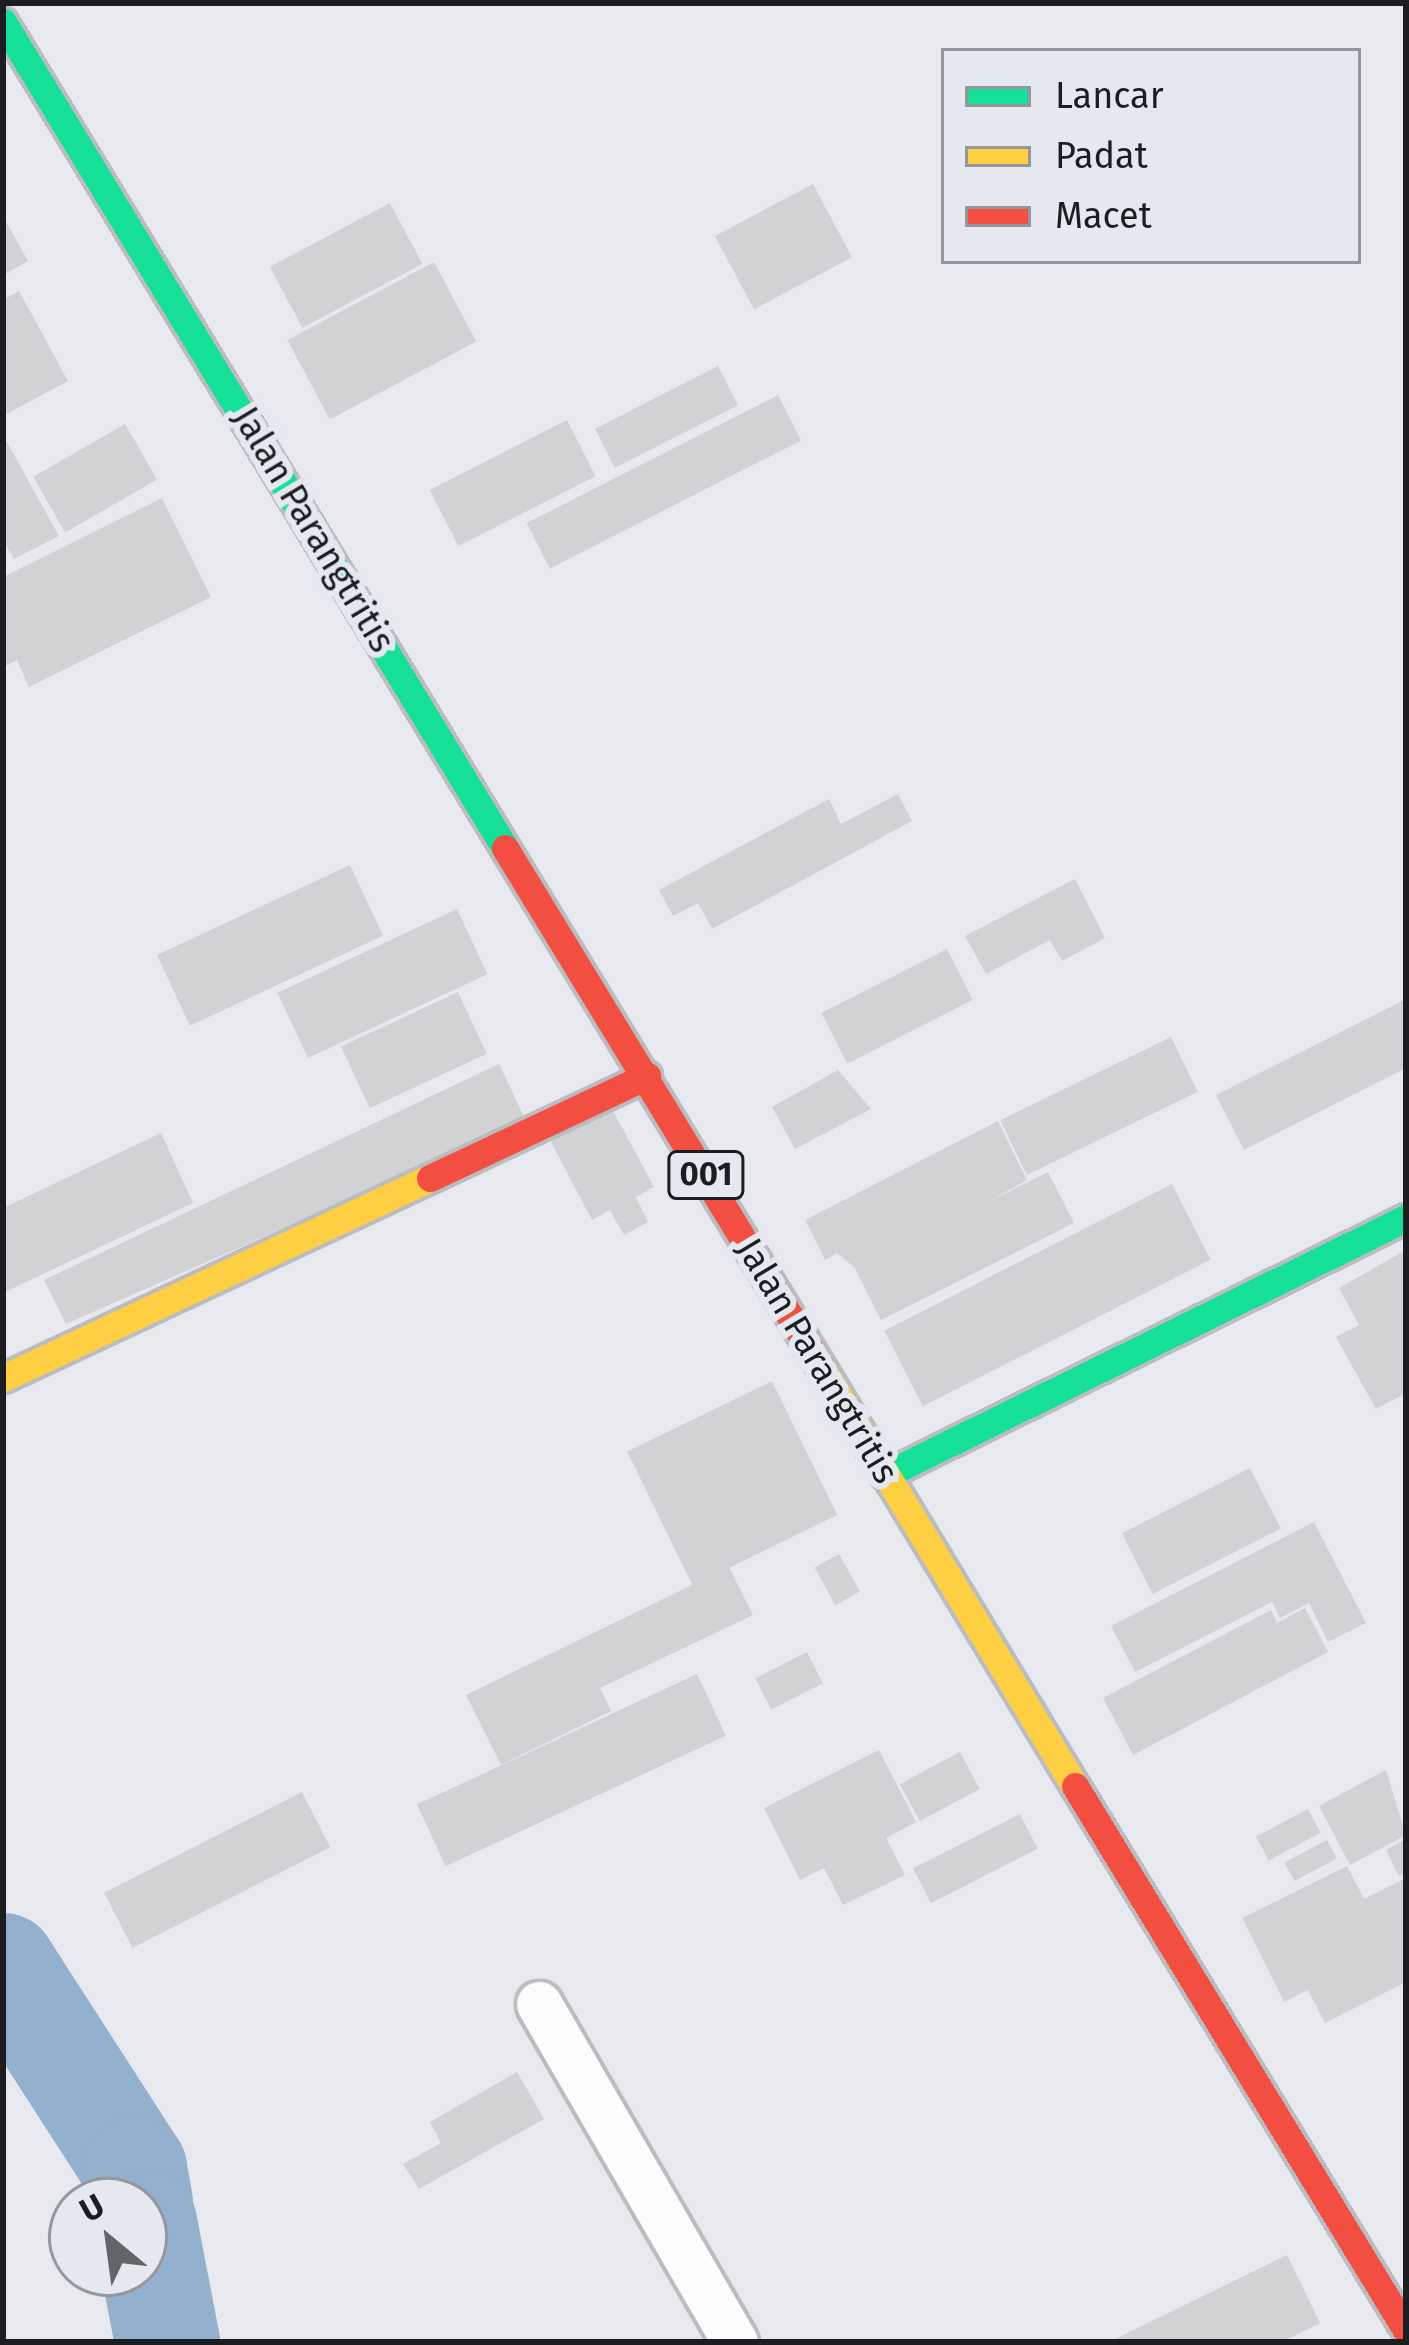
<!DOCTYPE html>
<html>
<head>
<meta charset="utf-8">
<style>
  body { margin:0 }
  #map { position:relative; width:1409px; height:2345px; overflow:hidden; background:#e8e9ee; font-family:"Fira Sans",sans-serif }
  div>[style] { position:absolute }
  .river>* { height:105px; margin:-52.5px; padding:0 52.5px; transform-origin:52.5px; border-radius:52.5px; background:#93b0ce }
  .building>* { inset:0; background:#d2d1d3; transform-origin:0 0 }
  .roads { filter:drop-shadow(3px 0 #bbbcbf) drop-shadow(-3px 0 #bbbcbf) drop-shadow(0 3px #bbbcbf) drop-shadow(0 -3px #bbbcbf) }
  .street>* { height:45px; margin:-22.5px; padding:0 22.5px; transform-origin:22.5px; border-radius:22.5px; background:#fcfcfc }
  .fast>* { height:27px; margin:-13.5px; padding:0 13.5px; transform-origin:13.5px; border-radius:13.5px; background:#16e098 }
  .slow>* { height:27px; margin:-13.5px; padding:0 13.5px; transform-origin:13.5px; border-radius:13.5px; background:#ffcf43 }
  .jam>* { height:27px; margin:-13.5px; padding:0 13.5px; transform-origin:13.5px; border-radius:13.5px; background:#f24e42 }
  span { translate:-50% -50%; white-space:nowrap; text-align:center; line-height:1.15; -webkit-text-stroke:12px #e6e8f0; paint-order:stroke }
  .shield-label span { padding:3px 9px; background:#e6e8f0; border:3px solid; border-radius:9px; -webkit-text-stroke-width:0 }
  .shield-label { font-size:33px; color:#1c1d20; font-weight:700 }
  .street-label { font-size:36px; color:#1c1d20 }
  .frame { position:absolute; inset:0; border:6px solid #1c1d20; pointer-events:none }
  .legend { position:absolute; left:941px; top:48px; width:420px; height:216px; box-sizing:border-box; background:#e6e8f0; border:3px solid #95979d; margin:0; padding:15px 21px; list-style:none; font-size:36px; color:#1c1d20 }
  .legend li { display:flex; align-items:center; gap:24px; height:60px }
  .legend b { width:60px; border:3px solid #95979d }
  .north { position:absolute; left:48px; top:2177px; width:120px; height:120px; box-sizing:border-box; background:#e6e8f0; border:3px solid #95979d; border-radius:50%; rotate:331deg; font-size:33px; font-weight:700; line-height:48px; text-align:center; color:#1c1d20 }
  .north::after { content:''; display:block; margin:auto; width:42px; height:54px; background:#636468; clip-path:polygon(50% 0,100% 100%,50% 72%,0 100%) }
</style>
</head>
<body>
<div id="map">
  <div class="river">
    <i style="left:3px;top:1965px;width:242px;rotate:57.2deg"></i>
    <i style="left:134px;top:2168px;width:34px;rotate:80deg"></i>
    <i style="left:144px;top:2222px;width:122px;rotate:79.1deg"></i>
  </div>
  <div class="building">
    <i style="left:813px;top:184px;width:83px;height:111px;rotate:62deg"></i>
    <i style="left:390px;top:203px;width:69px;height:136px;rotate:62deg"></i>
    <i style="clip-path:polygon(3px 216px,28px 261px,3px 275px)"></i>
    <i style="left:434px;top:262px;width:90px;height:166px;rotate:62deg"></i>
    <i style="clip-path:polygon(19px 291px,68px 381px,3px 416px,3px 300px)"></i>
    <i style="left:718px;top:366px;width:44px;height:138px;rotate:63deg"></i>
    <i style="left:778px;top:395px;width:51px;height:282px;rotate:63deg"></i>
    <i style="left:567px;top:420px;width:63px;height:154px;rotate:63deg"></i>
    <i style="left:125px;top:424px;width:64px;height:106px;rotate:60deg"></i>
    <i style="clip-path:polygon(3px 435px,59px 536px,14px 559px,3px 540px)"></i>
    <i style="clip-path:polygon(162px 498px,211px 597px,29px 687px,17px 660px,3px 667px,3px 577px)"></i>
    <i style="clip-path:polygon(898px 794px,912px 821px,712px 929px,698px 903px,673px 916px,659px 890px,829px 799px,841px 824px)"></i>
    <i style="left:350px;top:865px;width:78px;height:213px;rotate:65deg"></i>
    <i style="clip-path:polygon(1075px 879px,1105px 938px,1062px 961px,1050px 940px,986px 974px,965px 936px)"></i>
    <i style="left:457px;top:909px;width:72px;height:198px;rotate:65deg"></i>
    <i style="left:947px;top:949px;width:57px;height:141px;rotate:63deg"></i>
    <i style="left:458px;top:992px;width:68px;height:129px;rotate:65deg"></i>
    <i style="clip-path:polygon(1406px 999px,1406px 1068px,1244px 1150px,1216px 1095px)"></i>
    <i style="left:1171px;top:1037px;width:61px;height:190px;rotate:64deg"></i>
    <i style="clip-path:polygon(499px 1064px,526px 1121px,66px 1324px,44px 1280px)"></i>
    <i style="clip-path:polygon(838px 1070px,871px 1109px,795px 1149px,772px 1107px)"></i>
    <i style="clip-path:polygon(611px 1107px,654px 1187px,636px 1197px,648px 1222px,624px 1235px,610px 1210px,592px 1220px,550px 1140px)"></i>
    <i style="clip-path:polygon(998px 1121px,1027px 1180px,990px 1201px,1048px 1172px,1074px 1223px,881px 1320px,855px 1268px,837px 1253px,825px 1260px,805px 1220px)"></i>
    <i style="clip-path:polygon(161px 1133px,193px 1203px,3px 1293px,3px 1208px)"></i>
    <i style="left:1172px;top:1184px;width:85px;height:323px;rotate:63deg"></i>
    <i style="clip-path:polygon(1406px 1250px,1406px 1393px,1376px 1409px,1336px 1337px,1359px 1325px,1339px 1288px)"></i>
    <i style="left:772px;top:1381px;width:149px;height:161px;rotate:64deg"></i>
    <i style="left:1250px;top:1468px;width:68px;height:144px;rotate:63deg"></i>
    <i style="clip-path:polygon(1314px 1522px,1366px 1623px,1328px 1642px,1309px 1603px,1280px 1618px,1272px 1602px,1135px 1672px,1111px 1626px)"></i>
    <i style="left:839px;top:1554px;width:43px;height:28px;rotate:61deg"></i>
    <i style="clip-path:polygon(729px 1567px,753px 1615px,600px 1688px,611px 1711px,501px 1765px,466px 1695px)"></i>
    <i style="clip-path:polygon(1305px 1608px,1328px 1652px,1133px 1755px,1103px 1698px,1271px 1610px,1277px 1623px)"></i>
    <i style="left:807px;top:1652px;width:35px;height:58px;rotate:63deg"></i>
    <i style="left:697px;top:1674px;width:68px;height:309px;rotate:65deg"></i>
    <i style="clip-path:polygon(879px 1750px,916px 1822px,886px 1838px,905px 1875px,843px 1905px,824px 1868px,800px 1880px,764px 1808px)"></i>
    <i style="left:960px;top:1752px;width:42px;height:68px;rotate:62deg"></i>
    <i style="clip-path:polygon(1386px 1770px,1406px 1835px,1350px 1865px,1319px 1806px)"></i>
    <i style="left:302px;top:1792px;width:62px;height:222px;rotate:63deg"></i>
    <i style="left:1308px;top:1809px;width:27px;height:59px;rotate:62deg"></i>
    <i style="left:1020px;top:1814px;width:39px;height:120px;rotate:63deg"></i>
    <i style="clip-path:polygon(1406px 1839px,1406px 1872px,1399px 1876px,1386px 1850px)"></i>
    <i style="left:1327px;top:1840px;width:21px;height:48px;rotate:62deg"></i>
    <i style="clip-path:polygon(1347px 1866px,1364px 1899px,1406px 1878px,1406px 1982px,1325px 2023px,1308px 1990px,1284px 2002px,1242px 1918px)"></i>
    <i style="clip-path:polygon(517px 2072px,544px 2119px,419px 2189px,403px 2164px,441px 2143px,430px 2122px)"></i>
    <i style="clip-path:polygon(1287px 2255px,1320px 2323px,1282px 2342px,1109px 2342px)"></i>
  </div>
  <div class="roads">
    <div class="street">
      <i style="left:539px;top:2004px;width:391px;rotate:59.9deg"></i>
    </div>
    <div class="fast">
      <i style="left:3px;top:22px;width:967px;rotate:58.71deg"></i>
      <i style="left:885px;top:1475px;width:581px;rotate:-26.26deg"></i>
    </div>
    <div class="slow">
      <i style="left:824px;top:1372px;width:484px;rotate:58.8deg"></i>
      <i style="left:3px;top:1378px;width:472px;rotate:-25.1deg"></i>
    </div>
    <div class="jam">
      <i style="left:505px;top:848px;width:613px;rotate:58.67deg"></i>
      <i style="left:430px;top:1178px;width:240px;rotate:-25.2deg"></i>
      <i style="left:1075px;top:1786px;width:637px;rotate:58.68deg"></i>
    </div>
  </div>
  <div class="shield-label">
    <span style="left:706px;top:1175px">001</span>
  </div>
  <div class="street-label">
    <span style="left:313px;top:530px;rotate:59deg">Jalan Parangtritis</span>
    <span style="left:817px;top:1361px;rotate:59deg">Jalan Parangtritis</span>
  </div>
  <div class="frame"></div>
  <ul class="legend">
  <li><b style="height:15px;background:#16e098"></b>Lancar</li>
  <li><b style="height:15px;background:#ffcf43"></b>Padat</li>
  <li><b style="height:15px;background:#f24e42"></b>Macet</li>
  </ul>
  <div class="north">U</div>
</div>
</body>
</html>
